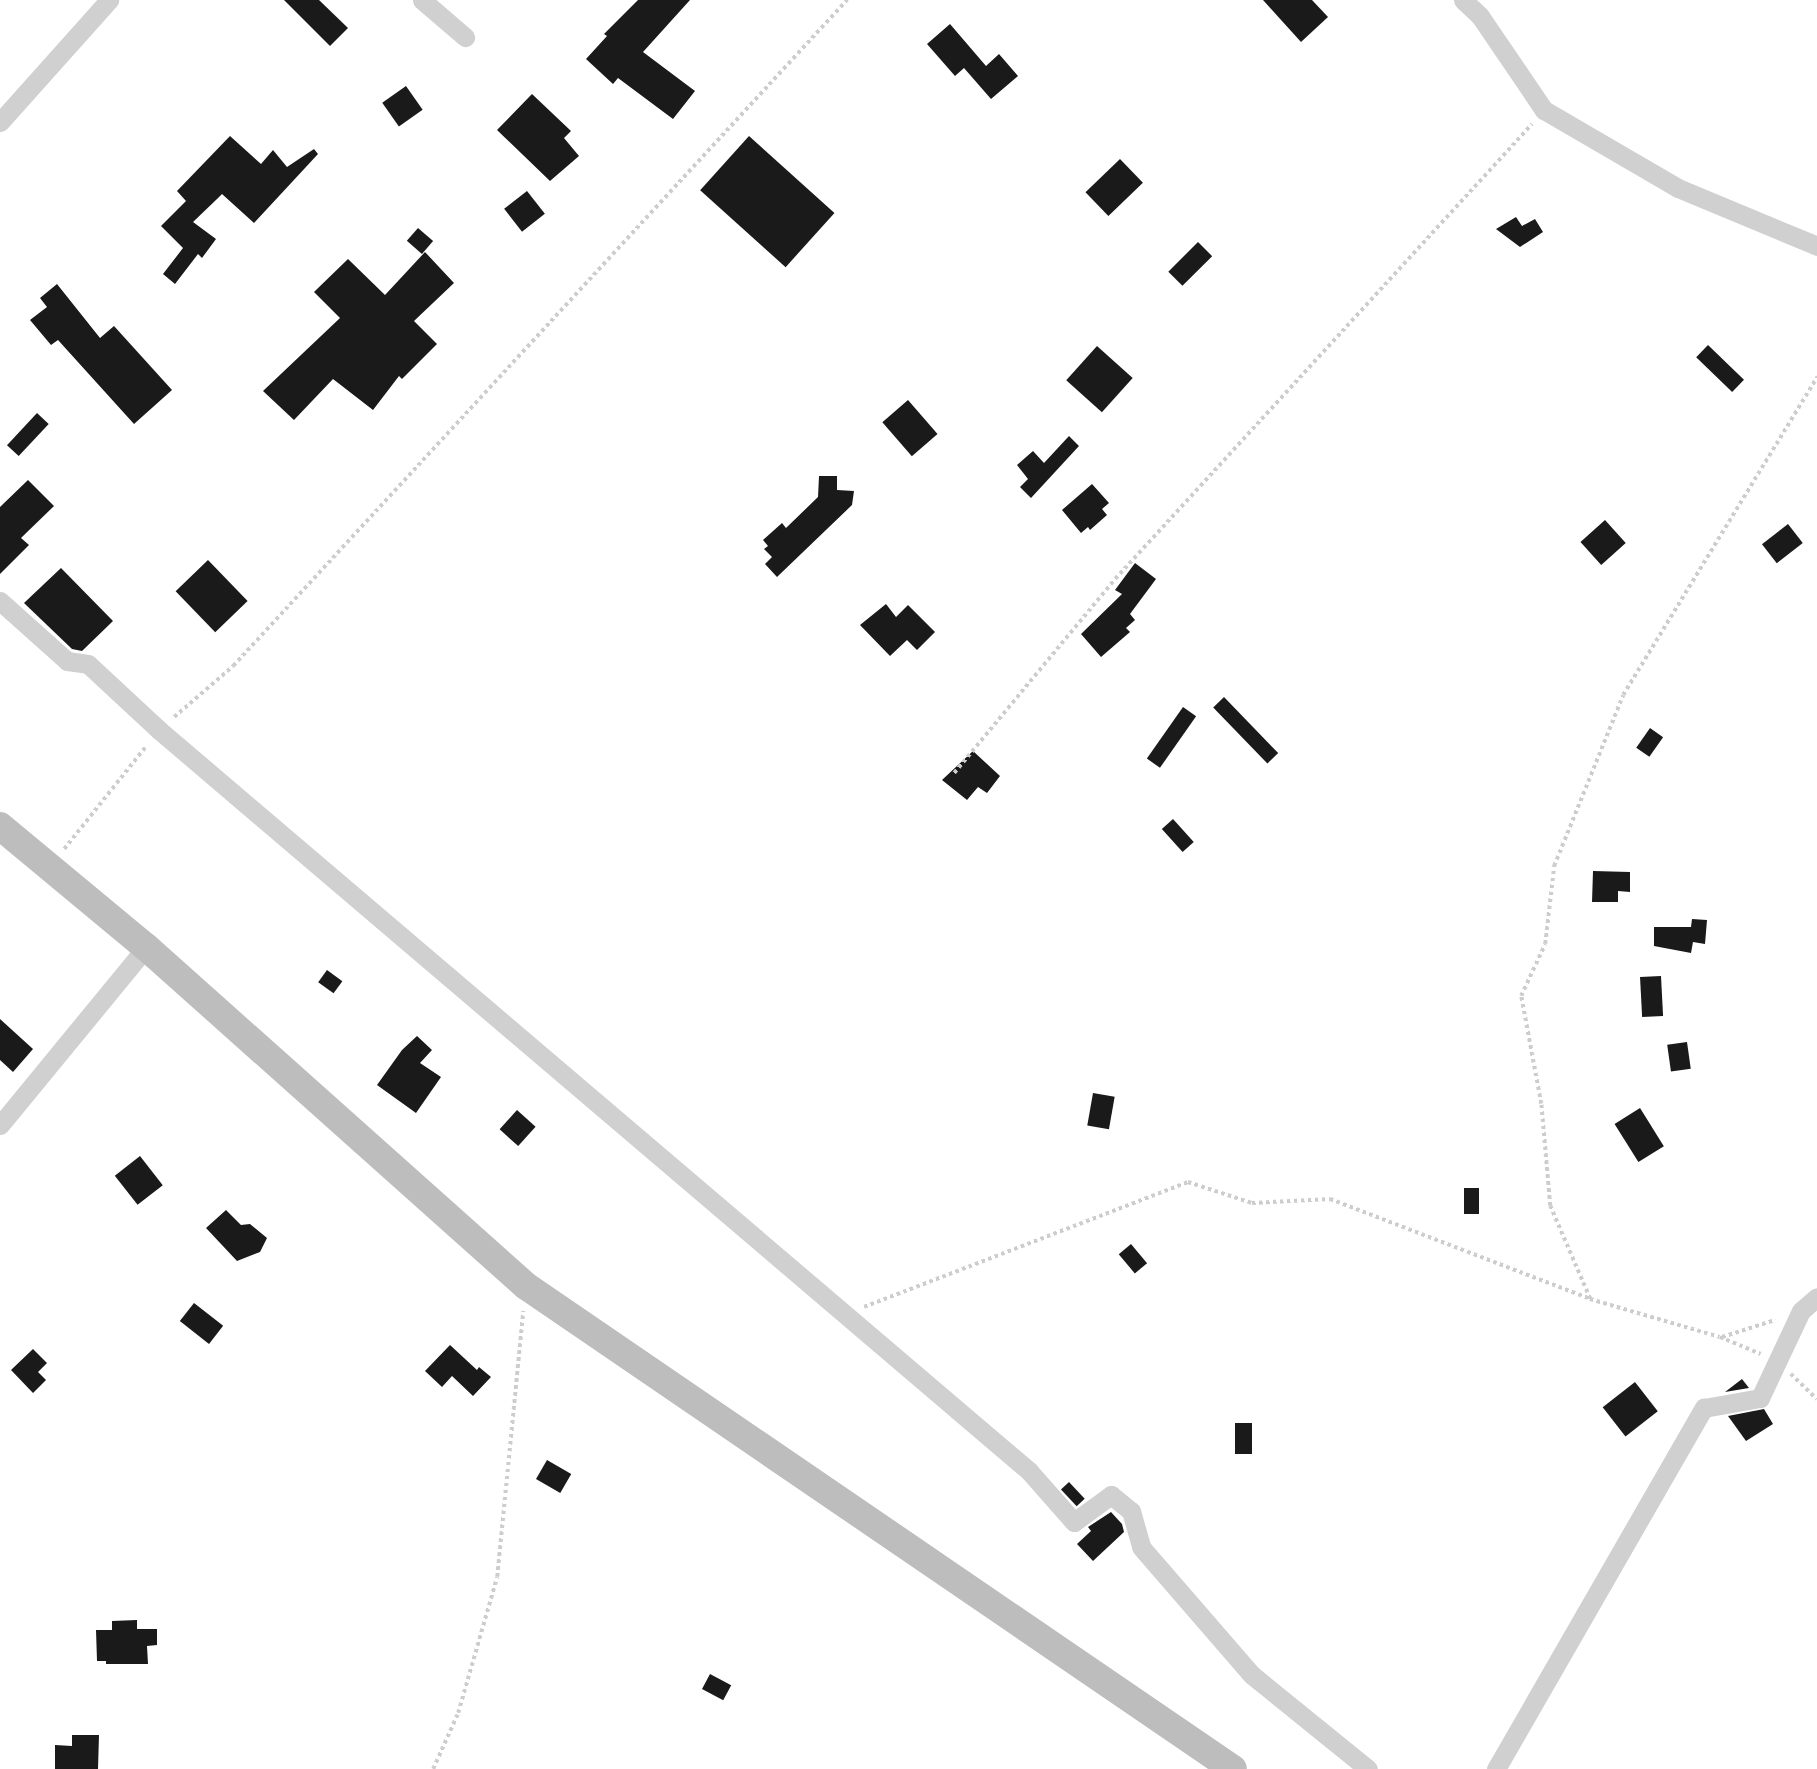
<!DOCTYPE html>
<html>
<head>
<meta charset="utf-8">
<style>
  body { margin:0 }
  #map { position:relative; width:1817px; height:1769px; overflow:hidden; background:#fff; font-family:"IBM Plex Sans",sans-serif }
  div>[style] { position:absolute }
  .building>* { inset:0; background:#1a1a1a; transform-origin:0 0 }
  .path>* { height:3.5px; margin-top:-1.75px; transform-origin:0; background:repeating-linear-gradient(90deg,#cdcdcd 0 3.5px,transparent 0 7px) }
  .street>* { height:19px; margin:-9.5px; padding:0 9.5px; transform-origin:9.5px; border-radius:9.5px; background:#d0d0d0 }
  .secondary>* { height:28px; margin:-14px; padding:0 14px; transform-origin:14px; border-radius:14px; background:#bdbdbd }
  span { translate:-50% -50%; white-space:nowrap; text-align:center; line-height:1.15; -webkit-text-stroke:7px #fff; paint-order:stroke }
</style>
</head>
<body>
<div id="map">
  <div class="building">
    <i style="clip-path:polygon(284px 0,319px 0,348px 28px,330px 46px)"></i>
    <i style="clip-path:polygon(638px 0,690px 0,643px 52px,695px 91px,673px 119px,618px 78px,613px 84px,586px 59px,607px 36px,604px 34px)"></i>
    <i style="clip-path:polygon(1263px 0,1312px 0,1328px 17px,1301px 42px)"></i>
    <i style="clip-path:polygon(950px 24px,986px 66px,999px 54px,1018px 76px,991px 99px,964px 68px,955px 76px,927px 44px)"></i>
    <i style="left:406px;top:86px;width:29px;height:29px;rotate:55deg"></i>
    <i style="clip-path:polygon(532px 94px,571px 131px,564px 138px,579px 156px,550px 181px,497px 130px)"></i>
    <i style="clip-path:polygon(230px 136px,261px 164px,273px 150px,287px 167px,314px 149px,318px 154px,254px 223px,222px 194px,217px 199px,193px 222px,216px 239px,202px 258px,198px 254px,175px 284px,163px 274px,183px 248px,161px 226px,186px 201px,177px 191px)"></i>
    <i style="left:749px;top:136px;width:115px;height:73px;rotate:42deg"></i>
    <i style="left:1120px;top:159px;width:33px;height:48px;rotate:46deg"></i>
    <i style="left:527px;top:191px;width:29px;height:29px;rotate:52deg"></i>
    <i style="clip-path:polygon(1516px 217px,1522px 226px,1535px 219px,1543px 232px,1520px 247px,1496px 229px)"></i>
    <i style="left:418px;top:228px;width:20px;height:17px;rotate:41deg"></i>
    <i style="left:1198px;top:242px;width:20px;height:42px;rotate:45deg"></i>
    <i style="clip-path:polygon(425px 252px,454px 283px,414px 321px,437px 344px,402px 379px,399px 376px,373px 410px,333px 379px,294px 420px,263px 391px,340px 318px,314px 292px,348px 259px,385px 295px)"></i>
    <i style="clip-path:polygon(57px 284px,100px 338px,114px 326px,172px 390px,134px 424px,58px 340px,51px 345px,30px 320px,47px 307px,40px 298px)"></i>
    <i style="left:1708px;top:345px;width:50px;height:17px;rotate:44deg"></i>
    <i style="left:1097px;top:346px;width:48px;height:46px;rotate:42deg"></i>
    <i style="left:908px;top:400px;width:45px;height:34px;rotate:49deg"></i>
    <i style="left:37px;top:413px;width:16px;height:44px;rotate:43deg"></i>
    <i style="clip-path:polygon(1069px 436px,1079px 446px,1031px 498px,1020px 487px,1028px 479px,1017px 465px,1033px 451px,1044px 463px)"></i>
    <i style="clip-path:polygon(819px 476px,837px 476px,837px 490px,854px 491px,852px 505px,777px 577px,765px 564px,772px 557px,764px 549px,768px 546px,763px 540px,782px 523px,786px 528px,818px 497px)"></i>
    <i style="clip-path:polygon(28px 480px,54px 506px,21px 538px,29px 545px,0 574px,0 507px)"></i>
    <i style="clip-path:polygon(1092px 484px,1109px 503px,1102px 509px,1107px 515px,1090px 530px,1088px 527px,1081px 533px,1062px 510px)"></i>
    <i style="left:1605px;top:520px;width:31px;height:33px;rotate:48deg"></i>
    <i style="left:1788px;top:524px;width:24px;height:33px;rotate:52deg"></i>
    <i style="left:208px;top:560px;width:57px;height:45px;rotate:46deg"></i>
    <i style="clip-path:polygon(1135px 563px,1156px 579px,1130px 614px,1135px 620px,1126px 628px,1130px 632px,1101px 657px,1081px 634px,1122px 594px,1115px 590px)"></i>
    <i style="clip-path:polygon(61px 568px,113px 621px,82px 651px,72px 649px,24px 603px)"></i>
    <i style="clip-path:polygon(886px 604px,896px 617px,908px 605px,935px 632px,917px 650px,907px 640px,890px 656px,860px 625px)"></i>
    <i style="left:1224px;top:697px;width:78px;height:15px;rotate:46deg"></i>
    <i style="left:1183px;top:707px;width:16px;height:63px;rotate:35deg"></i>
    <i style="left:1650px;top:728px;width:16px;height:24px;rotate:35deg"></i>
    <i style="clip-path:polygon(973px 751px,1000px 776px,987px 793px,978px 787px,967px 800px,942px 780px)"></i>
    <i style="left:1173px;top:819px;width:31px;height:15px;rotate:48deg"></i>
    <i style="clip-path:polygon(1593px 871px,1630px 872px,1630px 892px,1618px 891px,1618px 902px,1592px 902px)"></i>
    <i style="clip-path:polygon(1692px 919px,1707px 920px,1705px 944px,1693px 942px,1691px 953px,1654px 946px,1654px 927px,1691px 927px)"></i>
    <i style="left:327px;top:970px;width:19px;height:15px;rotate:36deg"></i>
    <i style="left:1661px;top:976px;width:40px;height:21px;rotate:87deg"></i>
    <i style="clip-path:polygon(0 1019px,33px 1049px,13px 1072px,0 1060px)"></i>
    <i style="clip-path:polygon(417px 1036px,432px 1050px,420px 1063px,441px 1077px,416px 1113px,377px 1085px,402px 1050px)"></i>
    <i style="left:1687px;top:1042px;width:27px;height:20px;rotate:82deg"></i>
    <i style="left:1093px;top:1093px;width:22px;height:33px;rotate:10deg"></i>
    <i style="left:1640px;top:1108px;width:45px;height:30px;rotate:58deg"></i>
    <i style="left:517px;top:1110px;width:25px;height:26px;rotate:42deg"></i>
    <i style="left:140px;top:1156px;width:37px;height:32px;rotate:52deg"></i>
    <i style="left:1464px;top:1188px;width:15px;height:26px"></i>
    <i style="clip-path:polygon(226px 1210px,241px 1225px,250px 1224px,267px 1238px,260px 1252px,237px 1261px,206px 1228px)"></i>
    <i style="left:1131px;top:1244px;width:25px;height:16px;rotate:50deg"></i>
    <i style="left:194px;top:1303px;width:37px;height:23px;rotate:38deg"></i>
    <i style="clip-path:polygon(450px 1345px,477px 1370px,479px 1367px,491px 1377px,473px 1396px,452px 1376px,442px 1387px,425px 1371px)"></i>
    <i style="clip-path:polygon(33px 1349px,47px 1363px,38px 1372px,46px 1380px,33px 1393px,11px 1370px)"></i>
    <i style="clip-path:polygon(1742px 1379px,1749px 1388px,1725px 1392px)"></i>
    <i style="left:1635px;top:1382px;width:37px;height:41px;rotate:52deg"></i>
    <i style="clip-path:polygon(1764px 1409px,1773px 1424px,1746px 1441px,1728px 1416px)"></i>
    <i style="left:1235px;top:1423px;width:17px;height:31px"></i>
    <i style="left:547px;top:1460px;width:28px;height:22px;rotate:30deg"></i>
    <i style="left:1069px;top:1482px;width:23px;height:11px;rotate:47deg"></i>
    <i style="clip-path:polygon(1111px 1512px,1122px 1524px,1124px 1532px,1093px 1561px,1077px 1544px,1091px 1531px,1088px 1527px)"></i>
    <i style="clip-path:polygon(137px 1620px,137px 1629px,157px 1629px,157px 1645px,147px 1646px,148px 1664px,106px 1664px,106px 1661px,97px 1661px,96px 1630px,112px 1630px,112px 1621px)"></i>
    <i style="left:710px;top:1674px;width:24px;height:17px;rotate:28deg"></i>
    <i style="clip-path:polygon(72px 1735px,99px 1735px,98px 1769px,55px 1769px,55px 1745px,72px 1746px)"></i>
  </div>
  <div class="path">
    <i style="left:174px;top:717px;width:78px;rotate:-40.8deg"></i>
    <i style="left:233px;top:666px;width:906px;rotate:-47.33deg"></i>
    <i style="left:954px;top:773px;width:252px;rotate:-50.3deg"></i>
    <i style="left:1115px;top:579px;width:617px;rotate:-47.5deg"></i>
    <i style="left:64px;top:849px;width:133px;rotate:-51.4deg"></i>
    <i style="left:1590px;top:1299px;width:101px;rotate:-113.3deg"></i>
    <i style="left:1550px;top:1206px;width:102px;rotate:-95deg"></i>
    <i style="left:1541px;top:1104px;width:110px;rotate:-100.5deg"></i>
    <i style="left:1521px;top:996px;width:57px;rotate:-65.2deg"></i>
    <i style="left:1545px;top:944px;width:79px;rotate:-83.4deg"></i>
    <i style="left:1554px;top:866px;width:184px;rotate:-68deg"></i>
    <i style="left:1623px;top:695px;width:373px;rotate:-58.6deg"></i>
    <i style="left:864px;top:1307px;width:347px;rotate:-21.1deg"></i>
    <i style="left:1188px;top:1182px;width:67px;rotate:18.2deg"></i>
    <i style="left:1252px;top:1203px;width:78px;rotate:-2.9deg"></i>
    <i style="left:1330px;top:1199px;width:279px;rotate:21deg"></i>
    <i style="left:1590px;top:1299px;width:135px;rotate:16.3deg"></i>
    <i style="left:1720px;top:1337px;width:44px;rotate:22.5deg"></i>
    <i style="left:1722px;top:1337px;width:56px;rotate:-17.8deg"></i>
    <i style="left:1791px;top:1374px;width:36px;rotate:44deg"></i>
    <i style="left:433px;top:1769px;width:61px;rotate:-65.9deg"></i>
    <i style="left:458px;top:1713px;width:141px;rotate:-74deg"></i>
    <i style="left:497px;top:1577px;width:267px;rotate:-84.4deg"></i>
  </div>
  <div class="street">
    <i style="left:422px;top:0;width:57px;rotate:40.7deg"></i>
    <i style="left:1463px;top:0;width:23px;rotate:43deg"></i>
    <i style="left:1480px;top:16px;width:114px;rotate:55.8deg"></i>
    <i style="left:1544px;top:110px;width:155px;rotate:30.2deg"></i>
    <i style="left:1678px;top:188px;width:151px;rotate:22.6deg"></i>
    <i style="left:0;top:122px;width:164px;rotate:-48.2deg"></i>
    <i style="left:0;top:601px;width:90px;rotate:41.8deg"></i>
    <i style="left:67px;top:661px;width:21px;rotate:8deg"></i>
    <i style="left:88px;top:664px;width:97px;rotate:42.9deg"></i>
    <i style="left:159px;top:730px;width:1143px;rotate:40.42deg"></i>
    <i style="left:1029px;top:1471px;width:68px;rotate:48.6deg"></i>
    <i style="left:1074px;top:1522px;width:46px;rotate:-36.1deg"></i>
    <i style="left:1111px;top:1495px;width:26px;rotate:39deg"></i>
    <i style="left:1131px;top:1511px;width:37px;rotate:74deg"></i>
    <i style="left:1141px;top:1547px;width:169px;rotate:49.1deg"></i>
    <i style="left:1252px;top:1675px;width:149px;rotate:39deg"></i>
    <i style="left:0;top:1125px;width:230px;rotate:-50.6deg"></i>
    <i style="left:1496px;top:1769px;width:417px;rotate:-60.1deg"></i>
    <i style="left:1704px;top:1408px;width:57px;rotate:-10.1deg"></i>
    <i style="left:1760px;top:1398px;width:96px;rotate:-64.8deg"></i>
    <i style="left:1801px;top:1311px;width:21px;rotate:-41deg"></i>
  </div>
  <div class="secondary">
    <i style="left:0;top:826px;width:190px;rotate:39.7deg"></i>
    <i style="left:146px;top:947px;width:509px;rotate:41.74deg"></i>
    <i style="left:526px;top:1286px;width:856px;rotate:34.34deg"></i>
  </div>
</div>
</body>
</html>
